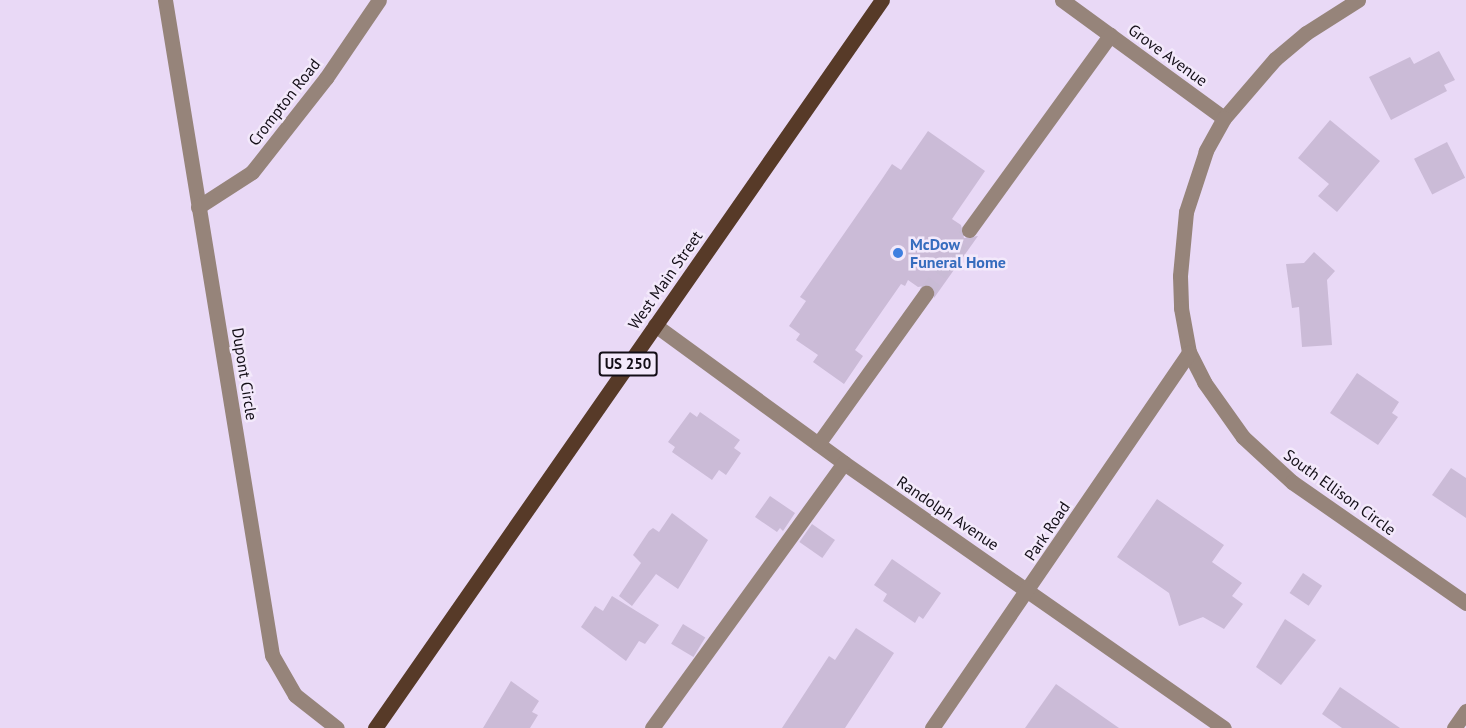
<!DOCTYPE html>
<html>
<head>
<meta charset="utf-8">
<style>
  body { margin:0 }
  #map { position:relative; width:1466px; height:728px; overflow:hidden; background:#e9d9f6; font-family:"PT Sans",sans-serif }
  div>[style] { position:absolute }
  .building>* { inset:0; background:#cbbbd7; transform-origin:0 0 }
  .minor-tunnel>* { height:15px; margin-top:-7.5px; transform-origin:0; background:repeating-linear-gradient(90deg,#c9bbd5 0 15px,transparent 0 23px) }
  .minor>* { height:15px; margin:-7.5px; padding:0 7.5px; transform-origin:7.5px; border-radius:7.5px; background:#96847a }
  .major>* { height:15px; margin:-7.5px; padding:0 7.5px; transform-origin:7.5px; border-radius:7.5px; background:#573a28 }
  .dots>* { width:16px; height:16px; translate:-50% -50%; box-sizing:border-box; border:3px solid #f3e9fb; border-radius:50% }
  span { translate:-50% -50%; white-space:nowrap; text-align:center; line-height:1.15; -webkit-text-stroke:5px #f3e9fb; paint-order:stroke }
  .shield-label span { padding:2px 4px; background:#f3e9fb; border:2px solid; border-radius:4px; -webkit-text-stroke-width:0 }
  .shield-label { font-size:15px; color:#130e17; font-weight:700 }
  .street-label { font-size:16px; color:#130e17 }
  .shop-label { font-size:16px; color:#366cbe; font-weight:700 }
  .left { translate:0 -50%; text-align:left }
</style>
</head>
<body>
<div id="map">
  <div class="building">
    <i style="clip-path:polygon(1439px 51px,1455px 80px,1444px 85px,1447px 91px,1391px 120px,1369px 77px,1410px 57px,1414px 64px)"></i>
    <i style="clip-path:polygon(1330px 120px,1380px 161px,1337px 212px,1318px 196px,1329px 184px,1298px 158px)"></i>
    <i style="clip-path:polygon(928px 131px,985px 171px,952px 219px,961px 225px,964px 238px,978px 236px,934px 298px,931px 285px,918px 287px,908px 280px,905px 286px,901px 284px,855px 350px,863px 356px,844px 384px,813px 362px,818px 355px,796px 340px,800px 334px,789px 326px,806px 301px,800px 297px,882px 179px,892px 164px,901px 170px)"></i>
    <i style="left:1447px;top:142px;width:40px;height:37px;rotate:63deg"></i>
    <i style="clip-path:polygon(1314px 252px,1335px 271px,1327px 280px,1332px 345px,1302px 347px,1299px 307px,1292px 308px,1286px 264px,1304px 263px)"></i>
    <i style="clip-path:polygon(1357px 373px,1399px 402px,1392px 413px,1398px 417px,1378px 445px,1330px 413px)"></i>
    <i style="clip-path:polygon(690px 412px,697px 417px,700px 412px,740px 440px,734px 448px,741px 453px,726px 475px,719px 470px,712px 480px,672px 452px,675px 447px,668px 442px)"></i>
    <i style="clip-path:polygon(1451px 468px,1466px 478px,1466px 518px,1432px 495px)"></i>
    <i style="clip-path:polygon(770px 496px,795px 513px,783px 531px,780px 528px,777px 532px,755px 517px)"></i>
    <i style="clip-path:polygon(1157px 499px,1224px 545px,1212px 562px,1242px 583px,1232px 596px,1243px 604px,1224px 629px,1203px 617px,1179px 626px,1169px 593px,1117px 557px)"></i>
    <i style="clip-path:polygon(672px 513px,708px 540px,678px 589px,656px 574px,632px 606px,619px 596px,641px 563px,633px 555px,649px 531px,653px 528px,659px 532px)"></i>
    <i style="left:812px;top:524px;width:28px;height:22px;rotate:35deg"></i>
    <i style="clip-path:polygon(892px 559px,941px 593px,923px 619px,919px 616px,915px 623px,883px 601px,887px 594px,874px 585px)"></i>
    <i style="left:1303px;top:573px;width:23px;height:24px;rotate:34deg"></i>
    <i style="clip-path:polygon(612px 596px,659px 625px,645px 644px,639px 641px,626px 661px,581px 627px,595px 606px,603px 611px)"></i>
    <i style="clip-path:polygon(1285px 619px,1316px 640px,1281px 685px,1256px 667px)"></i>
    <i style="left:683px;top:624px;width:26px;height:23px;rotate:31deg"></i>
    <i style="clip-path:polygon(856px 628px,894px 653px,845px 728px,782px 728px,829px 656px,835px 660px)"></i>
    <i style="clip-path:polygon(511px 681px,539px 701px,532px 712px,538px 715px,530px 728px,483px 728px)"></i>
    <i style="clip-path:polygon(1056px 684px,1119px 728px,1025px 728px)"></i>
    <i style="clip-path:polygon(1340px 687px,1346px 691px,1400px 728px,1342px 728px,1322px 714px)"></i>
  </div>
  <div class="minor-tunnel">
    <i style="left:926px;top:293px;width:76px;rotate:-55.7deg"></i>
  </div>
  <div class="minor">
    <i style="left:165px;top:0;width:664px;rotate:80.72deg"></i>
    <i style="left:272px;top:655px;width:46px;rotate:60.1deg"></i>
    <i style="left:295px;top:695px;width:53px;rotate:38.2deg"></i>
    <i style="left:1062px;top:0;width:200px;rotate:36.1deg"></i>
    <i style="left:1358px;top:0;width:62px;rotate:147.6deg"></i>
    <i style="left:1306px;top:33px;width:40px;rotate:140deg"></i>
    <i style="left:1275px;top:59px;width:78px;rotate:130.8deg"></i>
    <i style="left:1224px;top:118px;width:38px;rotate:119deg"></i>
    <i style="left:1206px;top:151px;width:64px;rotate:108.2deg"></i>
    <i style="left:1186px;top:212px;width:64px;rotate:95.4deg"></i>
    <i style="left:1180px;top:276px;width:32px;rotate:88deg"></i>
    <i style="left:1181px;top:308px;width:45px;rotate:79.7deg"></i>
    <i style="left:1189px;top:352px;width:34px;rotate:63deg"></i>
    <i style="left:1204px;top:382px;width:67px;rotate:54.7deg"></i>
    <i style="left:1243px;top:437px;width:67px;rotate:42.6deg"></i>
    <i style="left:1292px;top:482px;width:212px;rotate:34.8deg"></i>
    <i style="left:198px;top:207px;width:64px;rotate:-32.9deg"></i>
    <i style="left:252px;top:172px;width:120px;rotate:-51.8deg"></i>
    <i style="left:326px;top:78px;width:94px;rotate:-55.8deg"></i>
    <i style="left:969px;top:230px;width:241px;rotate:-54.1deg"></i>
    <i style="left:655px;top:325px;width:234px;rotate:36.1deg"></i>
    <i style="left:844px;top:463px;width:463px;rotate:34.9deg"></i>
    <i style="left:818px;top:444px;width:186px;rotate:-54.4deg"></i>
    <i style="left:652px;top:728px;width:327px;rotate:-54.1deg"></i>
    <i style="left:932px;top:728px;width:455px;rotate:-55.6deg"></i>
    <i style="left:1454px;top:728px;width:21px;rotate:-55deg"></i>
  </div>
  <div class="major">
    <i style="left:375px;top:728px;width:887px;rotate:-55.15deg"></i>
  </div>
  <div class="dots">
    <i style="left:898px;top:253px;background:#3f7fe0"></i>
  </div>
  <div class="shield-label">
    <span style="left:628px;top:364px">US 250</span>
  </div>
  <div class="street-label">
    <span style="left:1168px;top:55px;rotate:36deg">Grove Avenue</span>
    <span style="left:284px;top:102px;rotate:-52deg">Crompton Road</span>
    <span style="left:665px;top:280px;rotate:-55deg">West Main Street</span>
    <span style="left:245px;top:374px;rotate:81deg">Dupont Circle</span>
    <span style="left:1340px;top:492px;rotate:36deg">South Ellison Circle</span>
    <span style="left:948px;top:513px;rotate:34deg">Randolph Avenue</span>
    <span style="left:1047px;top:531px;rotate:-56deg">Park Road</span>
  </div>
  <div class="shop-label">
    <span class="left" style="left:910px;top:253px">McDow<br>Funeral Home</span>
  </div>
</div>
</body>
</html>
